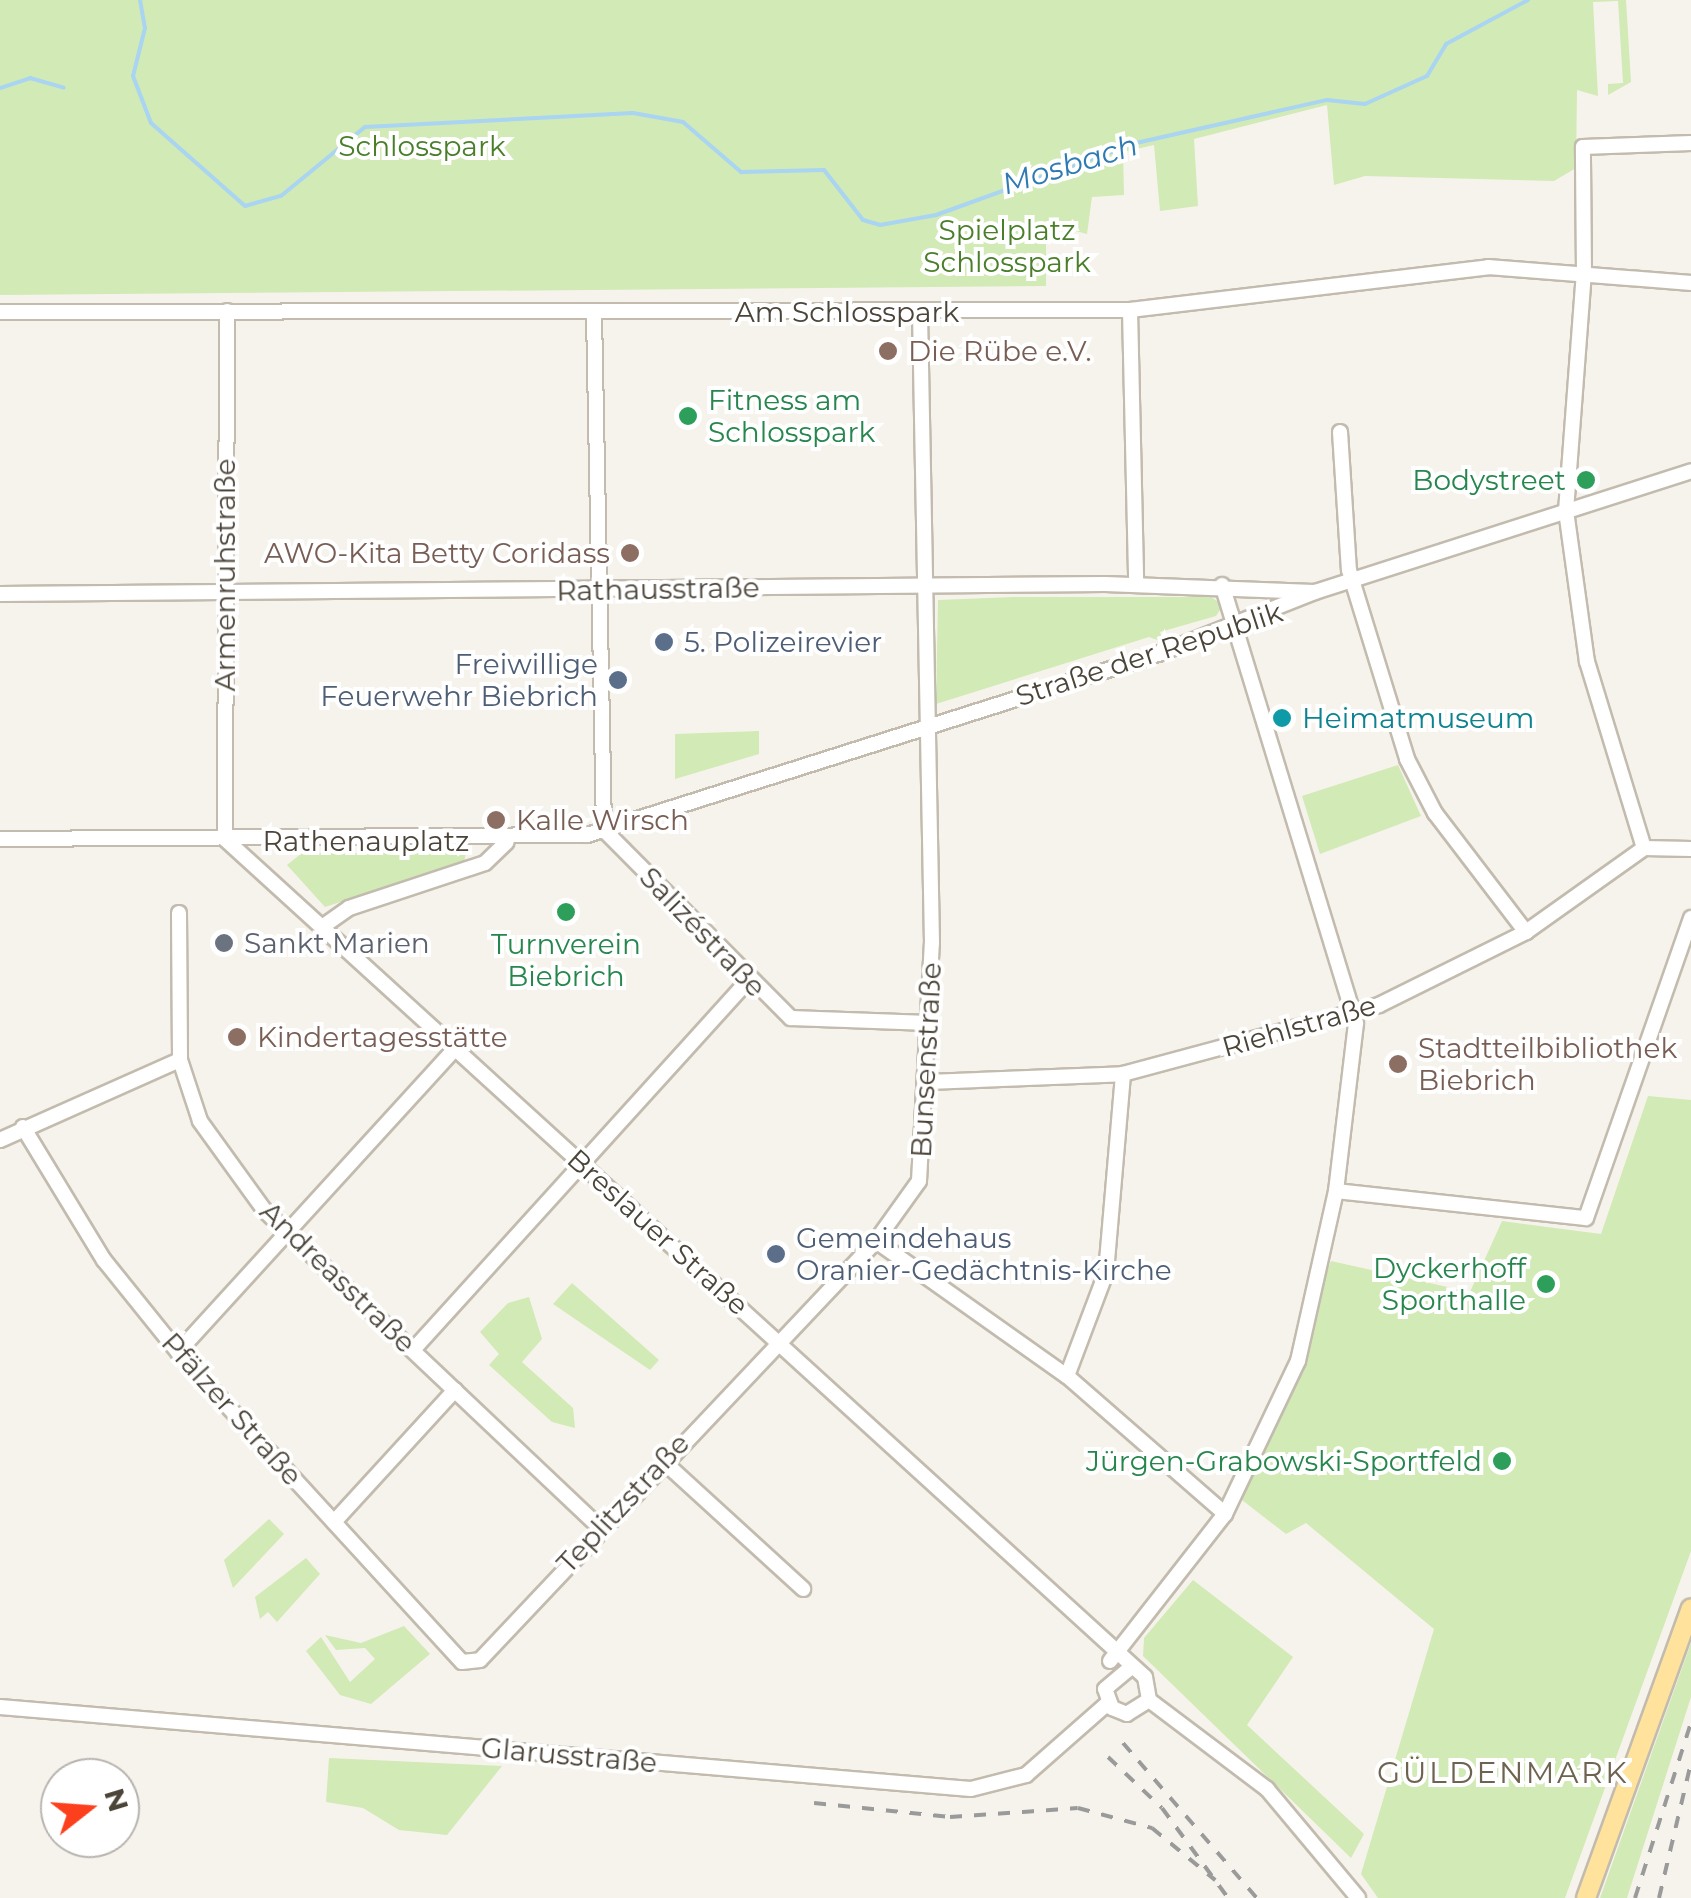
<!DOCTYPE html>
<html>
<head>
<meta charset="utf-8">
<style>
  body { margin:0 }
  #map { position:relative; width:1691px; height:1898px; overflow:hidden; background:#f6f3ec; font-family:Montserrat,sans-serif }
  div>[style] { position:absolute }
  .green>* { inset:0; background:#d2eab5 }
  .stream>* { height:4px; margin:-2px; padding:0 2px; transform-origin:2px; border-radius:2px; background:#a9d4f2 }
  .roads { filter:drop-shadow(2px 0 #c2bbae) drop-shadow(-2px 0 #c2bbae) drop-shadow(0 2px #c2bbae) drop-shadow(0 -2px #c2bbae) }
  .minor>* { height:14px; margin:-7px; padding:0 7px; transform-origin:7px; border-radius:7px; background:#fff }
  .major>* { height:18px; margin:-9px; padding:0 9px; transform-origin:9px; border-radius:9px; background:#ffe39c }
  .rail>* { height:4px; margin-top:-2px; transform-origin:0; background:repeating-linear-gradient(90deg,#9a9a9a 0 12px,transparent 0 24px) }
  .dots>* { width:28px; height:28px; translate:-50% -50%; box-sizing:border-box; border:5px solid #fff; border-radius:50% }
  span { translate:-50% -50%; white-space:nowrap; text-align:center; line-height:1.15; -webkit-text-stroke:8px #fff; paint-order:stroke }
  .park-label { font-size:28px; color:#4a7f2a }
  .street-label { font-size:28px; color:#4b4439 }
  .education-label { font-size:28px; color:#785e54 }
  .left { translate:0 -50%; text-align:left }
  .right { translate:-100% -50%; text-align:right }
  .leisure-label { font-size:28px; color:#27864d }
  .service-label { font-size:28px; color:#4e5e75 }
  .culture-label { font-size:28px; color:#0d838f }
  .worship-label { font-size:28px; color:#5b616d }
  .water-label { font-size:30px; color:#2e7ab2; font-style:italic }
  .neighbourhood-label { font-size:30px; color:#6e6250; letter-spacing:2.5px }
  .north { position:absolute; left:40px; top:1758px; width:100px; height:100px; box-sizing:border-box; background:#fff; border:2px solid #b7b4b0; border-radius:50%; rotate:73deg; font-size:28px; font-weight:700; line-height:40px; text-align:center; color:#4b4439 }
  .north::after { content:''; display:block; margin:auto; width:35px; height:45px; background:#fc3f1d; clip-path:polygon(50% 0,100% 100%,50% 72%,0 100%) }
</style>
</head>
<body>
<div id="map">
  <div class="green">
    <i style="clip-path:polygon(0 0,1626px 0,1631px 82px,1608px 95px,1608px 84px,1623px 83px,1618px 1px,1593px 2px,1598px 96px,1577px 90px,1576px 168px,1554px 181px,1365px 176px,1334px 185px,1327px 105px,1194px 139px,1198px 206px,1160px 211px,1154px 145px,1123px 152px,1124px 195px,1092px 197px,1087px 234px,1046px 223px,1046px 286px,0 295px)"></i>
    <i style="clip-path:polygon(1013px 597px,1211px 597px,1223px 605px,1216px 616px,1160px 632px,1163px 642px,1149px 637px,936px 704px,938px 600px)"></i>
    <i style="clip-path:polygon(759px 731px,759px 754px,675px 779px,675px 734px)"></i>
    <i style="clip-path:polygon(1398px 765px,1421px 816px,1320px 854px,1302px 796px)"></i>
    <i style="clip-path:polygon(302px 853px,466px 853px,464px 862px,325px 907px,287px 865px)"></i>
    <i style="clip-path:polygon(1648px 1096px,1691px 1100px,1691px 1551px,1565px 1898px,1378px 1898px,1361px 1874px,1434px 1629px,1306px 1523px,1286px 1534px,1242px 1500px,1331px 1261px,1470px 1292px,1502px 1221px,1601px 1234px)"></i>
    <i style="clip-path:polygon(572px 1283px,659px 1360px,650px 1370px,553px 1304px)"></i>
    <i style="clip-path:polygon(529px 1297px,542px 1339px,522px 1362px,573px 1408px,575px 1428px,552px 1422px,489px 1365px,499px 1354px,480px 1332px,508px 1303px)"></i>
    <i style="clip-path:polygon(269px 1519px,284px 1534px,233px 1588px,224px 1560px)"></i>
    <i style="clip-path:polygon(306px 1558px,320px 1574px,277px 1622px,268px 1612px,260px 1619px,255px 1597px)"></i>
    <i style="clip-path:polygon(1193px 1580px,1293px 1657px,1247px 1725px,1364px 1834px,1351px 1858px,1143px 1656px,1144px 1638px)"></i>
    <i style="clip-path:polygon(404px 1626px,430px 1654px,371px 1704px,340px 1695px,306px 1651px,321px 1637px,350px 1682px,375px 1659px,365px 1648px,336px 1650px,325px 1635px,361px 1643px)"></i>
    <i style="clip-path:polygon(1691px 1643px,1691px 1697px,1627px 1898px,1600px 1898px)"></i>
    <i style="clip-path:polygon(329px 1758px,502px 1766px,447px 1835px,399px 1830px,363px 1808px,326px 1802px)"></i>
  </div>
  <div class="stream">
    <i style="left:140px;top:0;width:28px;rotate:80deg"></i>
    <i style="left:145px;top:28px;width:49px;rotate:104deg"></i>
    <i style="left:133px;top:76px;width:50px;rotate:69deg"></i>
    <i style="left:151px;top:123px;width:125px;rotate:41.4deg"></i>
    <i style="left:245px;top:206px;width:37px;rotate:-16deg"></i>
    <i style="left:281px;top:196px;width:109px;rotate:-39.4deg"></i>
    <i style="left:365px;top:127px;width:268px;rotate:-3deg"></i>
    <i style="left:633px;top:113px;width:51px;rotate:10.2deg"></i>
    <i style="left:683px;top:122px;width:77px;rotate:40.8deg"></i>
    <i style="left:741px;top:172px;width:83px;rotate:-1.4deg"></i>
    <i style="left:824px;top:170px;width:63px;rotate:52deg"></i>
    <i style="left:863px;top:220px;width:18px;rotate:16deg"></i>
    <i style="left:880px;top:225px;width:57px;rotate:-10.1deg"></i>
    <i style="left:936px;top:215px;width:213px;rotate:-19.8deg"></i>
    <i style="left:1136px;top:143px;width:196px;rotate:-12.7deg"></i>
    <i style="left:1327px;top:100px;width:38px;rotate:6deg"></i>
    <i style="left:1365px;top:104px;width:68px;rotate:-24.3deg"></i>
    <i style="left:1427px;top:76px;width:37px;rotate:-59deg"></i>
    <i style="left:1446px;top:44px;width:93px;rotate:-28.2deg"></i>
    <i style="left:0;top:88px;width:32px;rotate:-18deg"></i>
    <i style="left:30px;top:78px;width:35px;rotate:16deg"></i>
  </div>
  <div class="roads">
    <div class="minor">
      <i style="left:1130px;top:310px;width:274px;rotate:88.7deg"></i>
      <i style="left:0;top:312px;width:1130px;rotate:-0.1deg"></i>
      <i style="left:1130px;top:310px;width:361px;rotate:-6.8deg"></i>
      <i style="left:1488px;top:267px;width:204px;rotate:4.5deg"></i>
      <i style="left:594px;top:313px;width:517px;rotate:88.89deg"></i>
      <i style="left:604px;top:830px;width:265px;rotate:45.2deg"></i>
      <i style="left:791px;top:1018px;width:138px;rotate:2.1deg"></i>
      <i style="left:1340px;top:432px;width:138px;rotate:86.3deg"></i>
      <i style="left:1349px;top:570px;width:198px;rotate:72.9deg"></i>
      <i style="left:1407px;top:759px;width:61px;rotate:62.6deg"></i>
      <i style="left:1435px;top:813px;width:150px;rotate:52.6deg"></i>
      <i style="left:0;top:594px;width:1105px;rotate:-0.52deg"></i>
      <i style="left:1105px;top:584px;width:209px;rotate:2.2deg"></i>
      <i style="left:0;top:839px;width:587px;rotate:-0.39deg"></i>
      <i style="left:587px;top:835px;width:602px;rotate:-17.59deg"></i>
      <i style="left:1161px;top:653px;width:166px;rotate:-21.6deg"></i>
      <i style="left:1315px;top:592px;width:395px;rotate:-17.8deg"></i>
      <i style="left:225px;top:839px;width:1244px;rotate:42.33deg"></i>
      <i style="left:1145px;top:1677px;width:23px;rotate:80deg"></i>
      <i style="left:1149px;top:1700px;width:26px;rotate:148deg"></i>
      <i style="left:1127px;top:1714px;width:16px;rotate:-158deg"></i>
      <i style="left:1112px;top:1708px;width:20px;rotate:-110deg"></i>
      <i style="left:1105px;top:1689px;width:33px;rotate:-40deg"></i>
      <i style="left:225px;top:839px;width:528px;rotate:-89.78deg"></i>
      <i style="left:1644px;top:848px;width:195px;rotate:-107deg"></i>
      <i style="left:1587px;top:662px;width:152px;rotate:-97.9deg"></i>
      <i style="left:1566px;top:511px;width:238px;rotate:-85.7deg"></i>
      <i style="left:1584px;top:274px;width:127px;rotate:-90.5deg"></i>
      <i style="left:1583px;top:147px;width:108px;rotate:-2.1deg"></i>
      <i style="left:179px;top:913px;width:147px;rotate:89.6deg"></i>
      <i style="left:180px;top:1060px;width:64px;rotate:71.8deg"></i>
      <i style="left:200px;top:1121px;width:111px;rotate:54.2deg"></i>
      <i style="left:265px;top:1211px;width:460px;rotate:43.4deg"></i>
      <i style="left:322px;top:927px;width:33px;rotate:-35deg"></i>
      <i style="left:349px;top:908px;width:143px;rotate:-18.3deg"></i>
      <i style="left:485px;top:863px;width:30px;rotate:-44deg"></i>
      <i style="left:928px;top:1082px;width:195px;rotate:-2.3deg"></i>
      <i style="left:1123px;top:1074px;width:265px;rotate:-15.1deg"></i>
      <i style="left:1379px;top:1005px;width:164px;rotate:-26.4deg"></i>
      <i style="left:1526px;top:932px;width:145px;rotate:-35.4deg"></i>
      <i style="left:1644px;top:848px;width:47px;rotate:1.2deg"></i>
      <i style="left:23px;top:1127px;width:156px;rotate:58.7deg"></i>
      <i style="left:104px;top:1260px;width:118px;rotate:51.2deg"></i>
      <i style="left:178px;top:1352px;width:420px;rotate:47.5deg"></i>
      <i style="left:462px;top:1662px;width:18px;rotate:-6deg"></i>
      <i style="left:480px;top:1660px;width:577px;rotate:-46.62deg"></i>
      <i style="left:876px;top:1241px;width:74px;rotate:-54.4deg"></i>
      <i style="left:919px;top:1181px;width:238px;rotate:-86.9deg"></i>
      <i style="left:932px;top:943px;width:632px;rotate:-91.09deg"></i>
      <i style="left:0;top:1140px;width:197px;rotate:-24deg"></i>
      <i style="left:1336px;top:1191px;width:251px;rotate:6.2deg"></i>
      <i style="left:1586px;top:1218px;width:318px;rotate:-70.7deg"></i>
      <i style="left:876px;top:1241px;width:234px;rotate:35.3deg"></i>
      <i style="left:1067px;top:1376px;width:210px;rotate:41.1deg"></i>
      <i style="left:414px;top:1349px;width:496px;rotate:-47.8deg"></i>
      <i style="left:178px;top:1352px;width:412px;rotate:-47.6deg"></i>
      <i style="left:1067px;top:1376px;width:110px;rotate:-69.3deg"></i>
      <i style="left:1106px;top:1273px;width:200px;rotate:-85.1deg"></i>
      <i style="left:663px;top:1461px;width:190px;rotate:42.4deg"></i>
      <i style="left:334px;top:1522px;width:179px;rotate:-47.5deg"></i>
      <i style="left:1110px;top:1661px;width:187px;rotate:-52deg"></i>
      <i style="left:1225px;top:1514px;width:170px;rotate:-64.5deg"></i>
      <i style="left:1298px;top:1361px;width:174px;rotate:-77.4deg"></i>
      <i style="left:1336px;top:1191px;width:169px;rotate:-83.2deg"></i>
      <i style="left:1356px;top:1023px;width:458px;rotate:-107deg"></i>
      <i style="left:1149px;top:1700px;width:148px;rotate:37deg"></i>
      <i style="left:1267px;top:1789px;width:142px;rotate:50.1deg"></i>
      <i style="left:0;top:1707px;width:974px;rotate:4.83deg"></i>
      <i style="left:971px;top:1789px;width:57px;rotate:-14.3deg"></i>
      <i style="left:1026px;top:1775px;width:109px;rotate:-41.3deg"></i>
    </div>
    <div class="major">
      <i style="left:1586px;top:1898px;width:308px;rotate:-70.1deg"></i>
    </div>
  </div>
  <div class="rail">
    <i style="left:1123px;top:1743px;width:205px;rotate:49.2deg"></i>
    <i style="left:1108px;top:1757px;width:74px;rotate:43.4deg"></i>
    <i style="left:1162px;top:1808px;width:112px;rotate:53.7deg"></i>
    <i style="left:814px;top:1803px;width:137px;rotate:5.9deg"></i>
    <i style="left:950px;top:1817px;width:128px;rotate:-4deg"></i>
    <i style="left:1078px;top:1808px;width:77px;rotate:15.1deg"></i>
    <i style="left:1152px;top:1828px;width:82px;rotate:39.5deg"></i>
    <i style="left:1635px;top:1898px;width:185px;rotate:-72.3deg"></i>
    <i style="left:1659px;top:1898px;width:135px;rotate:-76.7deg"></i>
  </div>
  <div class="dots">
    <i style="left:888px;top:351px;background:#8d6e63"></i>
    <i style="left:688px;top:416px;background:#2e9e5b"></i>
    <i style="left:1586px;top:480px;background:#2e9e5b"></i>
    <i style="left:630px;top:553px;background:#8d6e63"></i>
    <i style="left:664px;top:642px;background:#5c6f8a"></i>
    <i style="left:618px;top:680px;background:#5c6f8a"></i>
    <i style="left:1282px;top:718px;background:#0f9aa8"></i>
    <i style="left:496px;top:820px;background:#8d6e63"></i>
    <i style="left:566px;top:912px;background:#2e9e5b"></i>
    <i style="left:224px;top:943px;background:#6b7280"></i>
    <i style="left:237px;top:1037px;background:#8d6e63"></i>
    <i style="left:1398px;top:1064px;background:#8d6e63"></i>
    <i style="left:776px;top:1254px;background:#5c6f8a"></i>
    <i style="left:1546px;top:1284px;background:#2e9e5b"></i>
    <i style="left:1502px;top:1461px;background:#2e9e5b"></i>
  </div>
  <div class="park-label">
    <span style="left:422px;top:146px">Schlosspark</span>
    <span style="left:1007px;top:246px">Spielplatz<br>Schlosspark</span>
  </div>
  <div class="street-label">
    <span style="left:847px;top:312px">Am Schlosspark</span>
    <span style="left:225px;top:575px;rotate:-90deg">Armenruhstraße</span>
    <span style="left:658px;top:589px;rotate:-1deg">Rathausstraße</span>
    <span style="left:1149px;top:654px;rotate:-18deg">Straße der Republik</span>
    <span style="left:366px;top:841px">Rathenauplatz</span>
    <span style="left:703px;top:932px;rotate:46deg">Salizéstraße</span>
    <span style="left:1299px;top:1026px;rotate:-16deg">Riehlstraße</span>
    <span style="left:926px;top:1060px;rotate:-87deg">Bunsenstraße</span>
    <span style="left:658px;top:1232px;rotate:42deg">Breslauer Straße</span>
    <span style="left:338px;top:1277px;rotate:44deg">Andreasstraße</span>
    <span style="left:232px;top:1409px;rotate:48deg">Pfälzer Straße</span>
    <span style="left:623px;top:1503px;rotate:-47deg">Teplitzstraße</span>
    <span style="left:569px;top:1755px;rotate:5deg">Glarusstraße</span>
  </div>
  <div class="education-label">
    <span class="left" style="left:908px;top:351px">Die Rübe e.V.</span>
    <span class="right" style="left:610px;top:553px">AWO-Kita Betty Coridass</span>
    <span class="left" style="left:516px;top:820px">Kalle Wirsch</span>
    <span class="left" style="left:257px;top:1037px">Kindertagesstätte</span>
    <span class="left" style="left:1418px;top:1064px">Stadtteilbibliothek<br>Biebrich</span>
  </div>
  <div class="leisure-label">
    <span class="left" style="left:708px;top:416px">Fitness am<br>Schlosspark</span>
    <span class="right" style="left:1566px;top:480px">Bodystreet</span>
    <span style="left:566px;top:960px">Turnverein<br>Biebrich</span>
    <span class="right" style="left:1526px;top:1284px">Dyckerhoff<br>Sporthalle</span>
    <span class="right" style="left:1482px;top:1461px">Jürgen-Grabowski-Sportfeld</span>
  </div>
  <div class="service-label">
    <span class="left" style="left:684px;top:642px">5. Polizeirevier</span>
    <span class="right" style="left:598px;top:680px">Freiwillige<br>Feuerwehr Biebrich</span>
    <span class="left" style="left:796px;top:1254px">Gemeindehaus<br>Oranier-Gedächtnis-Kirche</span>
  </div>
  <div class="culture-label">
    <span class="left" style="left:1302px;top:718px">Heimatmuseum</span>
  </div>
  <div class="worship-label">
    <span class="left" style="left:244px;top:943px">Sankt Marien</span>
  </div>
  <div class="water-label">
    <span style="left:1070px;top:165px;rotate:-17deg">Mosbach</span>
  </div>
  <div class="neighbourhood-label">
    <span style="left:1503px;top:1773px">GÜLDENMARK</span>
  </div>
  <div class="north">N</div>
</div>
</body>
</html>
